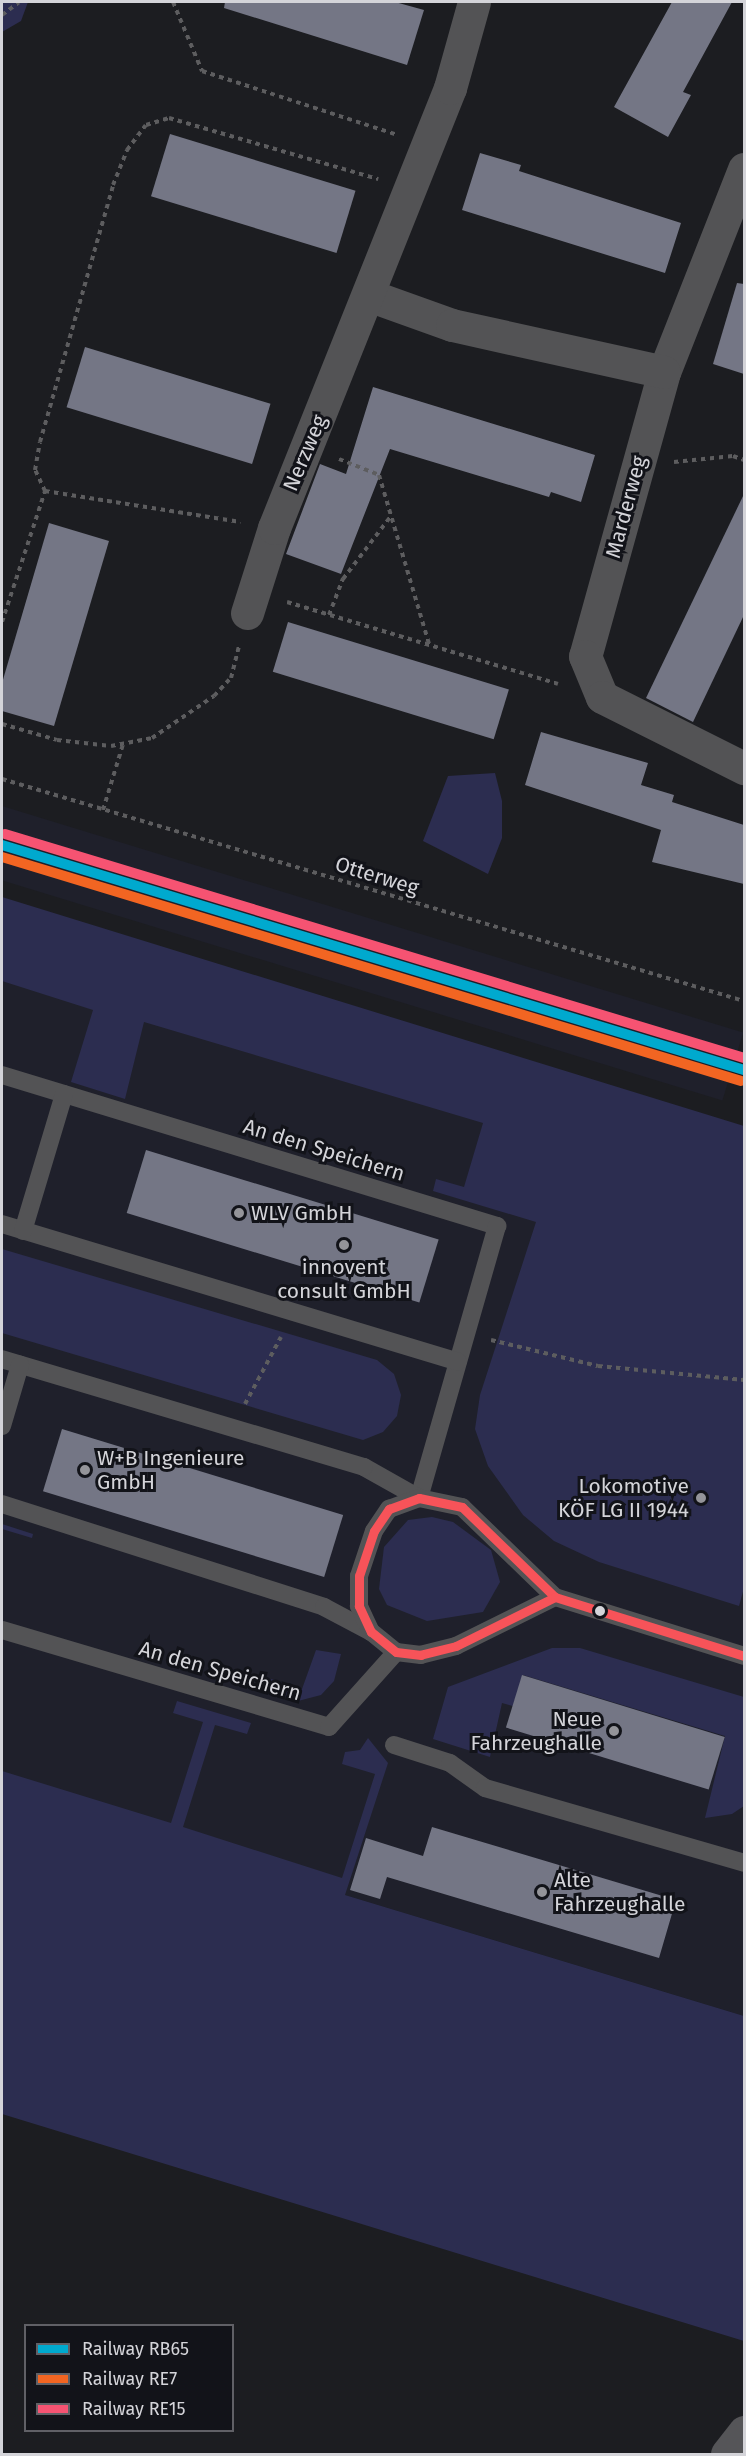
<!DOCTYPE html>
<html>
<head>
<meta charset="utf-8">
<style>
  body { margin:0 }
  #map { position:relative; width:746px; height:2456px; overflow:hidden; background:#1c1d21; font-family:"Fira Sans",sans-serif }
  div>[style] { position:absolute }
  .built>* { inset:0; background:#1f202b; transform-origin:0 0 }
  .green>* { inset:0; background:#2c2d50 }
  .building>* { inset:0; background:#747685; transform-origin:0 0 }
  .path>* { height:4px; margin-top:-2px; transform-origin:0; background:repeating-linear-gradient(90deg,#5d5d5f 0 4.5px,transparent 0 9px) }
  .lane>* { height:18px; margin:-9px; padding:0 9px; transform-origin:9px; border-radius:9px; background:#535355 }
  .street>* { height:33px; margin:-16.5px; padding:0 16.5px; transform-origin:16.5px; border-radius:16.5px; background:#535355 }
  .secondary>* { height:33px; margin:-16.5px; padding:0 16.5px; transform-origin:16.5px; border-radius:16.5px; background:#555558 }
  .bus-1>* { height:9px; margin:-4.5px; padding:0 4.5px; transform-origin:4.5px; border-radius:4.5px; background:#f75359 }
  .rail-1>* { height:10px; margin:-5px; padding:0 5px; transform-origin:5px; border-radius:5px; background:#00a9ce }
  .rail-2>* { height:10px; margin:-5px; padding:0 5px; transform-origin:5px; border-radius:5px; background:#f26522 }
  .rail-3>* { height:10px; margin:-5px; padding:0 5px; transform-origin:5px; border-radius:5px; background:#f65372 }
  .dots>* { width:16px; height:16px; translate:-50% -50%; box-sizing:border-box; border:3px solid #121319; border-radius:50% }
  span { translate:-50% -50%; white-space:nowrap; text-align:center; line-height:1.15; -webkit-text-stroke:6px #121319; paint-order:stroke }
  .street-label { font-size:21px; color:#d4d4d9 }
  .poi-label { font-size:21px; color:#d4d4d9 }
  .left { translate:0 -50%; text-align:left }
  .right { translate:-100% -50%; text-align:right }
  .frame { position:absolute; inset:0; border:3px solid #d4d4d9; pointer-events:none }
  .legend { position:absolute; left:24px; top:2324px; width:210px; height:108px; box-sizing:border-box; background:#121319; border:2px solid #606066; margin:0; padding:8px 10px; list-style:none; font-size:18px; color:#d4d4d9 }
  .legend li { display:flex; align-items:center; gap:12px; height:30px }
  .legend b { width:30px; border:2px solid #606066 }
</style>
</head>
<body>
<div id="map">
  <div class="built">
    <i style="left:2px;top:806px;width:775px;height:71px;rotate:17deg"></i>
    <i style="clip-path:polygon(2px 935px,744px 1161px,744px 2016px,2px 1791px)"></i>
  </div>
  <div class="green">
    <i style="clip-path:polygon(2px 2px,28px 2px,21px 21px,2px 32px)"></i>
    <i style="clip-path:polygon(495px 773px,502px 801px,502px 838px,488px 874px,423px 841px,448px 776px)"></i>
    <i style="clip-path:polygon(2px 897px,744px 1126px,744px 1588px,739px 1606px,599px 1562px,554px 1541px,523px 1515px,488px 1466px,475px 1429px,480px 1395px,536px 1222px,433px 1191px,436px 1179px,464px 1187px,483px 1123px,144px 1022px,125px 1099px,71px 1082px,93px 1010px,2px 981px)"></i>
    <i style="clip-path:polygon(2px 1249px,377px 1360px,394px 1374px,401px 1395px,397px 1416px,383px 1432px,363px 1440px,2px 1333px)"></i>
    <i style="clip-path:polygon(432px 1517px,453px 1522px,491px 1550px,500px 1582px,483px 1612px,427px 1621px,387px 1605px,379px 1589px,384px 1547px,408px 1520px)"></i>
    <i style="clip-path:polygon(2px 1524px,33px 1534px,32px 1538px,2px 1529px)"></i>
    <i style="clip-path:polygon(552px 1648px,580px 1648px,744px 1697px,744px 1806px,732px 1814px,705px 1818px,725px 1736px,523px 1675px,513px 1706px,502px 1703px,490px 1757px,433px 1739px,448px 1687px)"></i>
    <i style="clip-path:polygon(316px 1650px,341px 1654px,334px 1681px,321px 1695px,298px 1701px,267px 1690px,271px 1679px,302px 1689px)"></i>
    <i style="clip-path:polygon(177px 1701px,251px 1723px,247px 1734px,215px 1725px,183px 1827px,342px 1878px,375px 1774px,342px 1764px,345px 1752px,360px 1750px,368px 1738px,388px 1763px,345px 1895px,744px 2016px,744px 2341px,2px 2114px,2px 1771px,171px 1823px,203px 1722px,173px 1713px)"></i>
  </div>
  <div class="building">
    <i style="clip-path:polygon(225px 2px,395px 2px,424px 10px,407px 65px,224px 8px)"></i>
    <i style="clip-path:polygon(672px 2px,732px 2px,683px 92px,691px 95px,668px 137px,614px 107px)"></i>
    <i style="left:170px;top:134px;width:194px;height:65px;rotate:17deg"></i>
    <i style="clip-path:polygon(480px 153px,521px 165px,519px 171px,681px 223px,665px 273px,462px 210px)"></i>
    <i style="clip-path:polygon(737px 283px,744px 284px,744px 374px,713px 364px)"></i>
    <i style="left:85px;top:347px;width:194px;height:63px;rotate:17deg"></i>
    <i style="clip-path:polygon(373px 387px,595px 455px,581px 502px,551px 492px,549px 497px,390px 449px,341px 574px,286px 554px,320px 464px,346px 474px)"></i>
    <i style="clip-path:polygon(744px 494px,744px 615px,693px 722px,646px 698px)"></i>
    <i style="clip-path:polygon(49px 523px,109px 541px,54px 726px,2px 711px,2px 683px)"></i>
    <i style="left:288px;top:622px;width:231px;height:52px;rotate:17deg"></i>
    <i style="clip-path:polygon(541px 732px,648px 763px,641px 785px,674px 795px,672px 802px,744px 825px,744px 884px,652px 862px,661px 830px,525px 785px)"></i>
    <i style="left:146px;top:1150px;width:306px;height:66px;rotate:17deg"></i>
    <i style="left:62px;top:1429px;width:294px;height:65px;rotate:17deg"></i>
    <i style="left:522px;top:1675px;width:212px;height:55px;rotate:17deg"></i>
    <i style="clip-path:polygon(432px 1827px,676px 1900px,659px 1958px,387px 1877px,380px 1899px,350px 1890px,366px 1838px,423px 1856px)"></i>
  </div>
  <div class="path">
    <i style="left:173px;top:2px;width:75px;rotate:67.2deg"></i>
    <i style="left:202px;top:71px;width:203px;rotate:18.1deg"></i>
    <i style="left:2px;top:15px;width:21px;rotate:-37deg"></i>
    <i style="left:339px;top:459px;width:43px;rotate:21.8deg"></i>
    <i style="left:379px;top:475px;width:176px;rotate:73.5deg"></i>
    <i style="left:674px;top:462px;width:59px;rotate:-5.8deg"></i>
    <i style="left:733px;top:456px;width:12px;rotate:20deg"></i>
    <i style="left:45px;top:491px;width:23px;rotate:-115deg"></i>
    <i style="left:35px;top:470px;width:28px;rotate:-80deg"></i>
    <i style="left:40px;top:442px;width:267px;rotate:-74.1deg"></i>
    <i style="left:113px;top:185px;width:38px;rotate:-68deg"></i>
    <i style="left:127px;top:150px;width:31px;rotate:-53deg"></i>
    <i style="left:146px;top:125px;width:24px;rotate:-17deg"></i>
    <i style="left:169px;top:118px;width:218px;rotate:16.3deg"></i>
    <i style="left:287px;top:602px;width:283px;rotate:16.8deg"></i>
    <i style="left:329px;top:615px;width:39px;rotate:-69deg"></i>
    <i style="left:343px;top:579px;width:79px;rotate:-52.7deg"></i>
    <i style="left:2px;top:622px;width:138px;rotate:-71.8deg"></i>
    <i style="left:45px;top:491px;width:198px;rotate:9deg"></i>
    <i style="left:2px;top:724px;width:57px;rotate:16.2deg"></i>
    <i style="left:57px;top:740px;width:54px;rotate:6.3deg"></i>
    <i style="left:111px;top:746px;width:42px;rotate:-11deg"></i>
    <i style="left:152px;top:738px;width:75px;rotate:-34.1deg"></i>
    <i style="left:214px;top:696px;width:25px;rotate:-47deg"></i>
    <i style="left:231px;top:678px;width:34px;rotate:-76deg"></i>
    <i style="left:2px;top:779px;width:774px;rotate:16.66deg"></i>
    <i style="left:103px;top:810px;width:69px;rotate:-73.1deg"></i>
    <i style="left:491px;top:1340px;width:110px;rotate:13.7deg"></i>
    <i style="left:598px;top:1366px;width:147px;rotate:5.5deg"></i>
    <i style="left:245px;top:1404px;width:76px;rotate:-61.8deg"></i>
  </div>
  <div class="lane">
    <i style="left:2px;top:1075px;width:518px;rotate:16.96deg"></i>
    <i style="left:497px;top:1226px;width:283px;rotate:106deg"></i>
    <i style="left:419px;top:1498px;width:63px;rotate:-150.6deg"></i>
    <i style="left:364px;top:1467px;width:378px;rotate:-163.4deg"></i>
    <i style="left:2px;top:1224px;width:476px;rotate:16.8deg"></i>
    <i style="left:23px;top:1231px;width:143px;rotate:-73.3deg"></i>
    <i style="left:2px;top:1426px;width:64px;rotate:-73.6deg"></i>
    <i style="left:2px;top:1504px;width:338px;rotate:17.7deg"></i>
    <i style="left:324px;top:1607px;width:53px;rotate:28deg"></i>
    <i style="left:555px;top:1597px;width:110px;rotate:153.7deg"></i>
    <i style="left:456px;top:1646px;width:36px;rotate:166deg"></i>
    <i style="left:421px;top:1655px;width:25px;rotate:-173deg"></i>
    <i style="left:396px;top:1652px;width:32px;rotate:-141deg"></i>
    <i style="left:371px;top:1632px;width:29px;rotate:-115deg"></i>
    <i style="left:359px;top:1606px;width:30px;rotate:-90deg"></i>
    <i style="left:359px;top:1576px;width:47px;rotate:-71.6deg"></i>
    <i style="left:374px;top:1531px;width:27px;rotate:-56deg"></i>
    <i style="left:389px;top:1509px;width:32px;rotate:-20deg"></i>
    <i style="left:419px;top:1498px;width:44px;rotate:11.8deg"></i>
    <i style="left:462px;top:1507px;width:129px;rotate:44.1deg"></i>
    <i style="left:555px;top:1597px;width:198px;rotate:17.3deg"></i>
    <i style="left:2px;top:1630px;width:341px;rotate:16.5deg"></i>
    <i style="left:329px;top:1727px;width:101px;rotate:-48.2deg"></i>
    <i style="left:394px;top:1745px;width:59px;rotate:17.8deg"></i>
    <i style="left:450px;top:1763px;width:43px;rotate:35.5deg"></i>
    <i style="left:485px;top:1788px;width:270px;rotate:16.1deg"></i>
  </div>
  <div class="street">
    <i style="left:744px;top:169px;width:218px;rotate:111.5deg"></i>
    <i style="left:664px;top:372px;width:295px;rotate:105.5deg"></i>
    <i style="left:585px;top:656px;width:44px;rotate:67.5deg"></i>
    <i style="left:602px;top:697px;width:159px;rotate:26.6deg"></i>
    <i style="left:371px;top:296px;width:86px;rotate:19.7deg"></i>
    <i style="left:452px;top:325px;width:217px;rotate:12.5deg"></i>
    <i style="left:247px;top:613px;width:89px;rotate:-72.4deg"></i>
    <i style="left:274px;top:528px;width:474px;rotate:-68.2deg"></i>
    <i style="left:450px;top:88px;width:89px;rotate:-74.4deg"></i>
  </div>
  <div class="secondary">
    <i style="left:727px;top:2454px;width:28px;rotate:-52deg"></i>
  </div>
  <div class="bus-1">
    <i style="left:419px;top:1498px;width:44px;rotate:11.8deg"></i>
    <i style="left:462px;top:1507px;width:129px;rotate:44.1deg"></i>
    <i style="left:555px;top:1597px;width:110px;rotate:153.7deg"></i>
    <i style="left:456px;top:1646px;width:36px;rotate:166deg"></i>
    <i style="left:421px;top:1655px;width:25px;rotate:-173deg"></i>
    <i style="left:396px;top:1652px;width:32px;rotate:-141deg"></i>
    <i style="left:371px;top:1632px;width:29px;rotate:-115deg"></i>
    <i style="left:359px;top:1606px;width:30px;rotate:-90deg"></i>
    <i style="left:359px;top:1576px;width:47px;rotate:-71.6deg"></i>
    <i style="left:374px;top:1531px;width:27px;rotate:-56deg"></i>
    <i style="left:389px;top:1509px;width:32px;rotate:-20deg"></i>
    <i style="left:555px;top:1597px;width:198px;rotate:17.3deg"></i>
  </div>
  <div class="rail-1">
    <i style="left:2px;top:845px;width:775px;rotate:16.87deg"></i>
  </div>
  <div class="rail-2">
    <i style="left:2px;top:857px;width:772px;rotate:16.86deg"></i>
  </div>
  <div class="rail-3">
    <i style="left:5px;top:834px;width:772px;rotate:16.86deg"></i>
  </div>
  <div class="dots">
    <i style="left:239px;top:1213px;background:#949499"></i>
    <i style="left:344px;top:1245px;background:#949499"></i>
    <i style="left:85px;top:1470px;background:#949499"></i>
    <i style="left:701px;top:1498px;background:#949499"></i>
    <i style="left:600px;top:1611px;background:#d4d4d9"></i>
    <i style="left:614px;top:1731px;background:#949499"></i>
    <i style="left:542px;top:1892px;background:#949499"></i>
  </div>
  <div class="street-label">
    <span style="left:305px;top:453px;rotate:-67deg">Nerzweg</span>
    <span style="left:626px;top:507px;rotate:-75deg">Marderweg</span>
    <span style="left:377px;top:876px;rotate:17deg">Otterweg</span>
    <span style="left:324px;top:1150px;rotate:17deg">An den Speichern</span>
    <span style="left:220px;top:1671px;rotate:16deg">An den Speichern</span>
  </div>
  <div class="poi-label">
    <span class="left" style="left:251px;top:1213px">WLV GmbH</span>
    <span style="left:344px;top:1279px">innovent<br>consult GmbH</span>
    <span class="left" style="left:97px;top:1470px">W+B Ingenieure<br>GmbH</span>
    <span class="right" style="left:689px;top:1498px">Lokomotive<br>KÖF LG II 1944</span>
    <span class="right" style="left:602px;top:1731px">Neue<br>Fahrzeughalle</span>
    <span class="left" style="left:554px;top:1892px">Alte<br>Fahrzeughalle</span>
  </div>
  <div class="frame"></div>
  <ul class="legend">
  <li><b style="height:8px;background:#00a9ce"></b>Railway RB65</li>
  <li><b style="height:8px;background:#f26522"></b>Railway RE7</li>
  <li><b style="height:8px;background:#f65372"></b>Railway RE15</li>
  </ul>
</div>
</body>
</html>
